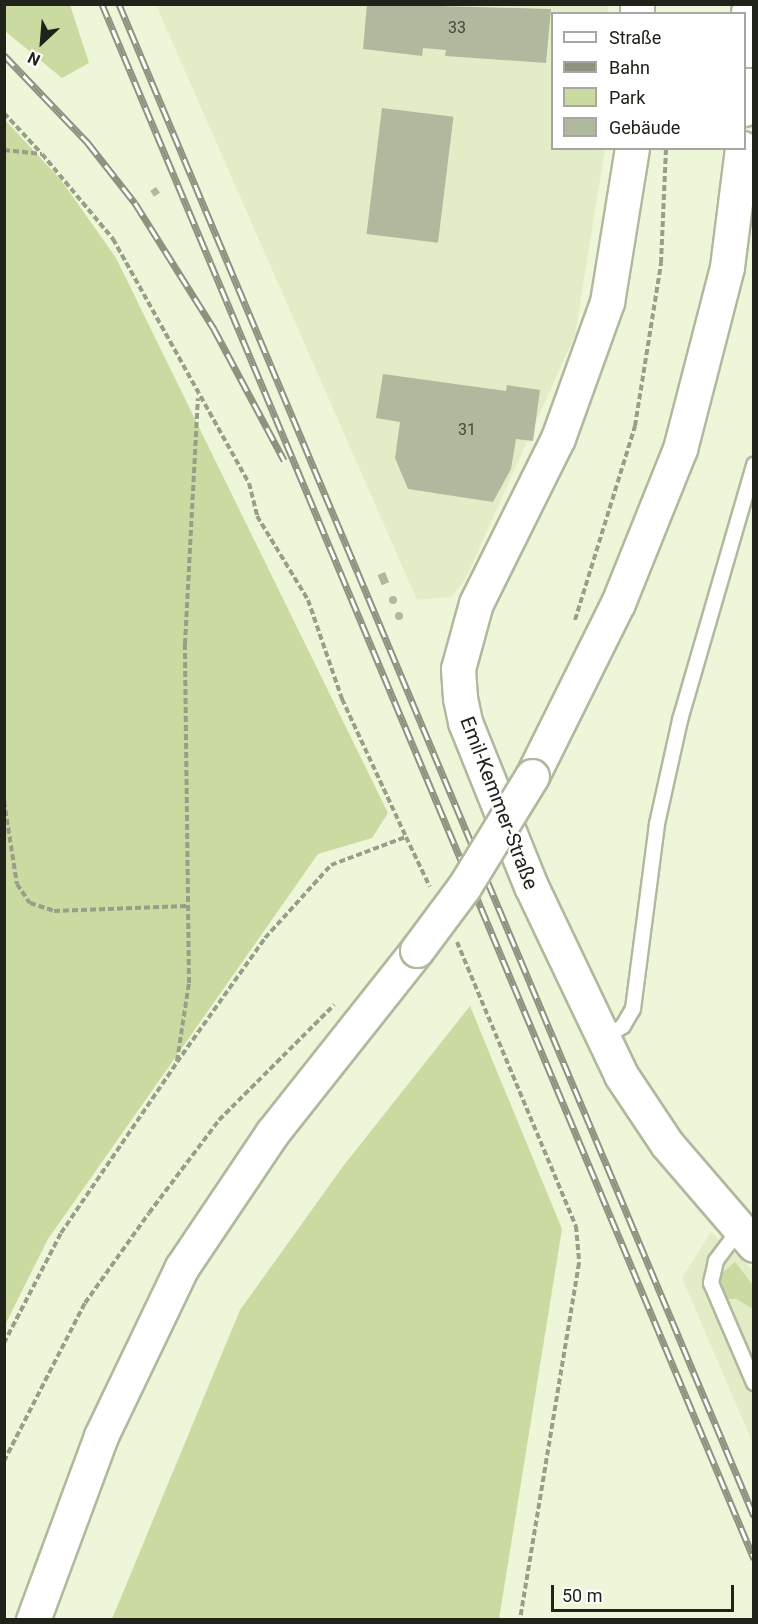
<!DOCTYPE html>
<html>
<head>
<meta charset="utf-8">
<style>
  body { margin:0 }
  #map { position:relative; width:758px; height:1624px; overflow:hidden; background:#edf6d8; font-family:Roboto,sans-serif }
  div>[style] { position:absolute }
  .built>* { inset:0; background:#e2edc8 }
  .green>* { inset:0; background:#cadaa0 }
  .building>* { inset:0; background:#b0b99d; transform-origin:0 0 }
  .round { border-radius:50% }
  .path>* { height:4px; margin-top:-2px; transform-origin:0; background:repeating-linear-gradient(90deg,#989f89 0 6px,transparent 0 9px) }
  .roads { filter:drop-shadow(2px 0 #b0b99d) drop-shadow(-2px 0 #b0b99d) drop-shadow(0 2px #b0b99d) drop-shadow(0 -2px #b0b99d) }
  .service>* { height:14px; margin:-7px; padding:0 7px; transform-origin:7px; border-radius:7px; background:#fff }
  .tertiary>* { height:33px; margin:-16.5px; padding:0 16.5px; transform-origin:16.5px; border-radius:16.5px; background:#fff }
  .secondary>* { height:33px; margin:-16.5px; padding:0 16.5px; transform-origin:16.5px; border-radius:16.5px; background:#fff }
  .rail>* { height:7px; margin-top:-3.5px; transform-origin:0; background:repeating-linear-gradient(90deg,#fff 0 14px,#8d937f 0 28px); box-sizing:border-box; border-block:2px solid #8d937f }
  .bridges { filter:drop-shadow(2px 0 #b0b99d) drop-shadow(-2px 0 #b0b99d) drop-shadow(0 2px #b0b99d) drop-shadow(0 -2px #b0b99d) }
  .secondary-bridge>* { height:33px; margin:-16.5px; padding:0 16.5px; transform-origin:16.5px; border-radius:16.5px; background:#fff }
  span { translate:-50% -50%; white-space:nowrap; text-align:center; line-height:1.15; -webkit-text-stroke:4.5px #fff; paint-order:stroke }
  .number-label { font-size:16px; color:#44483a }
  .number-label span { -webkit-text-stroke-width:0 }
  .street-label { font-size:20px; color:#202319 }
  .frame { position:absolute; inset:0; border:6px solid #202319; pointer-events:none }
  .legend { position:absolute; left:551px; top:12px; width:195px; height:138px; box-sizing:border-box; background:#fff; border:2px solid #a6a7a3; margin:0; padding:8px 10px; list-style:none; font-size:18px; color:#202319 }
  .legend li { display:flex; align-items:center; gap:12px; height:30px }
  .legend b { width:30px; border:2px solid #a6a7a3 }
  .north { position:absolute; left:12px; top:12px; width:60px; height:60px; -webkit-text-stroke:4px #fff; paint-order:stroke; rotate:206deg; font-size:16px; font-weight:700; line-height:24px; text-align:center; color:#202319 }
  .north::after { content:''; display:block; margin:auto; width:21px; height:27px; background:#202319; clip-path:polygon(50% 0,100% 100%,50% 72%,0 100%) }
  .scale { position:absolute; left:551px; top:1585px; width:183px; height:27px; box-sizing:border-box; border:3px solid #202319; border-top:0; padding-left:8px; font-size:18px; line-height:21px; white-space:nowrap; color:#202319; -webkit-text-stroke:4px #fff; paint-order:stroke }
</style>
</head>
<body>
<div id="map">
  <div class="built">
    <i style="clip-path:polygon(156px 5px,608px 5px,608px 13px,552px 14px,552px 148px,605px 149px,575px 335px,466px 578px,451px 597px,417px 600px)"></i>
    <i style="clip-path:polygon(711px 1232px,753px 1270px,753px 1444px,682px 1278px)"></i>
  </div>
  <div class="green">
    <i style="clip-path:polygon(4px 5px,70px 5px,89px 63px,62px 78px,5px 31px)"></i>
    <i style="clip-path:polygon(5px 120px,61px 180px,116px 258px,388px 813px,372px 838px,318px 854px,48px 1239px,5px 1325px)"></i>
    <i style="clip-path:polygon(470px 1006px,562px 1229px,499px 1619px,112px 1619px,240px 1310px,344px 1165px)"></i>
    <i style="clip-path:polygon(735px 1262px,753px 1285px,753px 1309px,736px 1299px,721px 1299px,721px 1274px)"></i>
  </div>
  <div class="building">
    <i style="clip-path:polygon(367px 4px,551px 9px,546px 63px,445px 56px,446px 50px,423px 48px,422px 56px,363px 49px)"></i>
    <i style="left:382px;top:108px;width:72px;height:127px;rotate:7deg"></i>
    <i style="left:156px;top:187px;width:7px;height:7px;rotate:56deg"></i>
    <i style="clip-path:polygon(383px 374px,506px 391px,507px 385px,540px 390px,533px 441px,516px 439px,511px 469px,493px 502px,408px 489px,395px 458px,400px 422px,376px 418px)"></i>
    <i style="left:385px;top:572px;width:11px;height:8px;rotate:68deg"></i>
    <i class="round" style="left:389px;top:596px;width:8px;height:8px"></i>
    <i class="round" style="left:395px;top:612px;width:8px;height:8px"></i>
  </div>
  <div class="path">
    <i style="left:4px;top:113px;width:54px;rotate:47.2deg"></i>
    <i style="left:4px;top:150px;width:38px;rotate:6deg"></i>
    <i style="left:42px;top:154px;width:111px;rotate:50.1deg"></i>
    <i style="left:113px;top:239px;width:279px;rotate:60.9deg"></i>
    <i style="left:249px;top:483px;width:34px;rotate:76deg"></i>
    <i style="left:257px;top:516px;width:98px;rotate:58.7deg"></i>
    <i style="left:308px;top:600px;width:105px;rotate:71deg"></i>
    <i style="left:342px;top:699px;width:152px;rotate:65.1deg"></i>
    <i style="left:575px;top:620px;width:203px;rotate:-72.8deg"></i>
    <i style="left:635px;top:426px;width:165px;rotate:-80.9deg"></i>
    <i style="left:661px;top:263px;width:115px;rotate:-87.5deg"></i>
    <i style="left:4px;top:801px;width:84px;rotate:81.1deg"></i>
    <i style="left:17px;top:884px;width:23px;rotate:56deg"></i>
    <i style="left:30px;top:903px;width:25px;rotate:18deg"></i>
    <i style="left:54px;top:911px;width:133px;rotate:-2.2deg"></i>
    <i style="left:457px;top:942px;width:308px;rotate:67.3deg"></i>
    <i style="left:576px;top:1226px;width:37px;rotate:85deg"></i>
    <i style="left:579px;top:1263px;width:362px;rotate:99.4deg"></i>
    <i style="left:177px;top:1061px;width:79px;rotate:-81.3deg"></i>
    <i style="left:189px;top:983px;width:339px;rotate:-90.7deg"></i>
    <i style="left:185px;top:644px;width:246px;rotate:-87deg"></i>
    <i style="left:4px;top:1343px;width:124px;rotate:-62.6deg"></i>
    <i style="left:61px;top:1233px;width:207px;rotate:-55.8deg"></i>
    <i style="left:177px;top:1062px;width:152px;rotate:-54.6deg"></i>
    <i style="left:265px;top:938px;width:98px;rotate:-47.9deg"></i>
    <i style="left:331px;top:865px;width:80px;rotate:-20.5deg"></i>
    <i style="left:406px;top:837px;width:55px;rotate:64.4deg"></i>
    <i style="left:4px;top:1461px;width:178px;rotate:-62.9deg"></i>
    <i style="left:85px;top:1303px;width:110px;rotate:-54.6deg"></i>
    <i style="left:149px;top:1213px;width:116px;rotate:-53deg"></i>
    <i style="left:219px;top:1120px;width:163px;rotate:-45deg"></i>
  </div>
  <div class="roads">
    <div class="service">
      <i style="left:604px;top:1038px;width:22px;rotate:-32deg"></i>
      <i style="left:623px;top:1026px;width:20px;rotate:-60deg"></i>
      <i style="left:633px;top:1009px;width:187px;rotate:-82.6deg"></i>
      <i style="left:657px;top:824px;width:107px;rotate:-77.5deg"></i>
      <i style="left:680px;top:720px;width:266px;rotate:-73.8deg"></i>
      <i style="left:739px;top:1230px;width:39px;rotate:127deg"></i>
      <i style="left:716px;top:1261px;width:23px;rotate:103deg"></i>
      <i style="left:711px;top:1283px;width:109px;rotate:66.7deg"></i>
    </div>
    <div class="tertiary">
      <i style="left:637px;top:4px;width:10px;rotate:90deg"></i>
      <i style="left:632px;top:148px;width:156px;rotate:99.2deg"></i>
      <i style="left:607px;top:302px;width:145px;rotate:109.8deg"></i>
      <i style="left:558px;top:438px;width:184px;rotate:116.4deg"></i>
      <i style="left:476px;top:603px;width:68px;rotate:105.3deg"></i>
      <i style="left:458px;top:669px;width:29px;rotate:86deg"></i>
      <i style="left:460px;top:698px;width:25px;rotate:78deg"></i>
      <i style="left:465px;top:722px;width:177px;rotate:68.1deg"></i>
      <i style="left:531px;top:886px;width:209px;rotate:64.5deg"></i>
      <i style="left:621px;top:1075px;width:83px;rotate:56.3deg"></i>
      <i style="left:667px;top:1144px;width:133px;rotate:49.3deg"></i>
    </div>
    <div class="secondary">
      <i style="left:744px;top:109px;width:59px;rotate:-86.1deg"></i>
      <i style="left:532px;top:776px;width:193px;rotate:-63.6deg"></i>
      <i style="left:618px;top:603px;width:166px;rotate:-68.1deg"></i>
      <i style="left:680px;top:449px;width:188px;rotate:-75.5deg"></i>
      <i style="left:727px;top:267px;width:120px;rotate:-82.8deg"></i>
      <i style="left:33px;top:1620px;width:196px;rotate:-69.7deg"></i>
      <i style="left:101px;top:1436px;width:187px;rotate:-64.4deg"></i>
      <i style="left:182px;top:1267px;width:161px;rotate:-56.1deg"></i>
      <i style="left:272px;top:1133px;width:233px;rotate:-51.6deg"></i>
    </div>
  </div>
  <div class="rail">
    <i style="left:102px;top:4px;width:1686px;rotate:67.25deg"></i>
    <i style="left:119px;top:4px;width:1640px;rotate:67.22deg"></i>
    <i style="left:4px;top:55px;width:122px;rotate:46.3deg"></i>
    <i style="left:88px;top:143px;width:76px;rotate:51.9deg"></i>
    <i style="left:135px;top:203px;width:149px;rotate:57.9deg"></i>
    <i style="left:214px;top:329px;width:149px;rotate:61.9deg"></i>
  </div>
  <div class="bridges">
    <div class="secondary-bridge">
      <i style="left:748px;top:50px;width:38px;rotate:-90deg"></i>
      <i style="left:417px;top:950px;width:79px;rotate:-53.3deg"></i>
      <i style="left:464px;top:887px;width:130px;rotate:-58.5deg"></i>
    </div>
  </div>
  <div class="number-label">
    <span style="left:457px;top:28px">33</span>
    <span style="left:467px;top:430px">31</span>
  </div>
  <div class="street-label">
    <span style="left:499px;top:803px;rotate:69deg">Emil-Kemmer-Straße</span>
  </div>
  <div class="frame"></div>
  <ul class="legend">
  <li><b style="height:8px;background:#fff"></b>Straße</li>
  <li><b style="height:8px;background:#8d937f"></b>Bahn</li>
  <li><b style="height:16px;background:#cadaa0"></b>Park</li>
  <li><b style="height:16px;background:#b0b99d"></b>Gebäude</li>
  </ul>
  <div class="north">N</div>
  <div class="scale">50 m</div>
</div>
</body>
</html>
